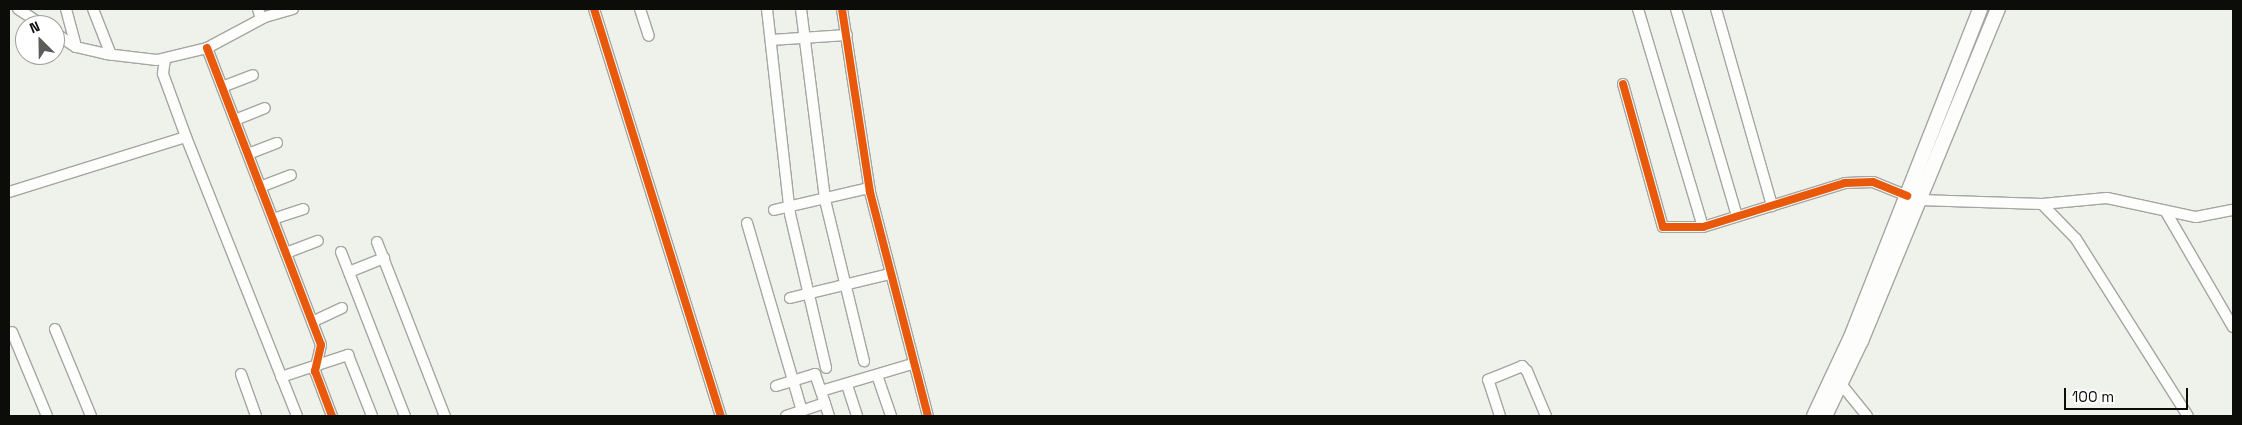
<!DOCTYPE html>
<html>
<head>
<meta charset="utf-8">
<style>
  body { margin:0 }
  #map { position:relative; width:2242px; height:425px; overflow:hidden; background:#eff1eb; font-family:"Space Grotesk",sans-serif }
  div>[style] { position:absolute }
  .roads { filter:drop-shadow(1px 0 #a4a6a1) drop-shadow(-1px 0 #a4a6a1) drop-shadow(0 1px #a4a6a1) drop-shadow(0 -1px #a4a6a1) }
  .minor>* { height:10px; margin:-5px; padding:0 5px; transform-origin:5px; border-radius:5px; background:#fdfdfc }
  .highway>* { height:14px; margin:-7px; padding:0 7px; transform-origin:7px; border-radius:7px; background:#fdfdfc }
  .cycleway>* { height:8px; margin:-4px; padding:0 4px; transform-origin:4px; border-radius:4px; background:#e8590c }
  span { translate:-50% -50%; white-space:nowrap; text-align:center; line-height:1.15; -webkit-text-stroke:5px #fff; paint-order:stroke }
  .frame { position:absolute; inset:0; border:10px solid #0c0d09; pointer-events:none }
  .north { position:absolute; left:15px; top:15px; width:50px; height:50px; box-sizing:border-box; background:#fff; border:1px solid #9e9e9d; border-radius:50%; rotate:337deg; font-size:14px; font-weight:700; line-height:20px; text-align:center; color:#0c0d09 }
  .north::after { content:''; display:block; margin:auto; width:18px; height:22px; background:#5b5d58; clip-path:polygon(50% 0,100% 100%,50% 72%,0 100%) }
  .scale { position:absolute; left:2064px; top:388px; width:124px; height:22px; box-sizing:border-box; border:2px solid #0c0d09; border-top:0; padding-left:6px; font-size:15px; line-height:18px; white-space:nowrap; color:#0c0d09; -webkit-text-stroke:4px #fff; paint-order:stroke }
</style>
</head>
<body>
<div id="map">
  <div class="roads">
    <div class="minor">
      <i style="left:18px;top:9px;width:30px;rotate:33deg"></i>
      <i style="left:66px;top:9px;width:39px;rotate:75deg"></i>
      <i style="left:93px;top:9px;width:49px;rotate:68.6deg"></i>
      <i style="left:258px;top:9px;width:10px;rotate:73deg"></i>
      <i style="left:594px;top:9px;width:426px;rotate:72.7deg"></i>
      <i style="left:640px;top:9px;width:28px;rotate:72deg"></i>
      <i style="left:767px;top:9px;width:206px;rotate:83.6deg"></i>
      <i style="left:790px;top:214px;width:158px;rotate:76.8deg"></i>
      <i style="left:801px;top:9px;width:193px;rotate:82.8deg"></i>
      <i style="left:825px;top:200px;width:166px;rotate:76.4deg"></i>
      <i style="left:842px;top:9px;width:185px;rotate:81.3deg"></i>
      <i style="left:870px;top:192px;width:231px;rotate:75.5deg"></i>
      <i style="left:1638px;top:9px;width:227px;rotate:73.4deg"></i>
      <i style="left:1676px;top:9px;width:216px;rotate:73.6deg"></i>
      <i style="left:1716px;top:9px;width:205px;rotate:74.1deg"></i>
      <i style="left:55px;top:33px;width:25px;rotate:34deg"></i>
      <i style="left:76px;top:47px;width:31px;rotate:13deg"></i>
      <i style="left:106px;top:54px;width:51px;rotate:6.7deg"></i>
      <i style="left:157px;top:60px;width:51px;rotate:-13.5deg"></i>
      <i style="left:207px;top:48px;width:66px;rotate:-28.1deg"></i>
      <i style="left:265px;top:17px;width:29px;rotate:-16deg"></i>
      <i style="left:771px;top:40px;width:76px;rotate:-3.8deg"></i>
      <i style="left:207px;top:48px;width:318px;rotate:69deg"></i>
      <i style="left:321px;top:345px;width:27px;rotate:103deg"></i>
      <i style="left:315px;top:371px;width:48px;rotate:69.3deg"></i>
      <i style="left:165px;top:59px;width:15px;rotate:98deg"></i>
      <i style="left:163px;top:74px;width:67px;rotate:69.9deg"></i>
      <i style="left:186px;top:137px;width:300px;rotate:68.3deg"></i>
      <i style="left:1623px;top:84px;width:148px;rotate:74.4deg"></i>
      <i style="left:1663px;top:227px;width:40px"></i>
      <i style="left:1703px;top:227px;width:149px;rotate:-17.2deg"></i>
      <i style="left:1845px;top:183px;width:28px;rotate:-2deg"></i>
      <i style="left:1873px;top:182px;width:37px;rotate:22deg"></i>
      <i style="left:222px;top:87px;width:33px;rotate:-21deg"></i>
      <i style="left:235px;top:120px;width:32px;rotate:-22deg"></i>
      <i style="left:248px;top:154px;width:31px;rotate:-21deg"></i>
      <i style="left:260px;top:187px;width:33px;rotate:-21deg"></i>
      <i style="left:9px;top:192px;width:185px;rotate:-17.3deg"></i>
      <i style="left:1919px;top:200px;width:123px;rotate:1.9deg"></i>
      <i style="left:2042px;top:204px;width:65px;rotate:-5.3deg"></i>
      <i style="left:2107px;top:198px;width:91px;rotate:12.1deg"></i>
      <i style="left:2196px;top:217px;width:38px;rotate:-11deg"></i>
      <i style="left:2042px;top:204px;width:49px;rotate:45.8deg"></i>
      <i style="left:2076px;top:239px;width:209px;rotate:57.7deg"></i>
      <i style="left:774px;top:210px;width:98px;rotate:-13deg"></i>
      <i style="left:2166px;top:212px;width:133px;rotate:59.8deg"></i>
      <i style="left:273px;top:219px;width:32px;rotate:-18deg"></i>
      <i style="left:747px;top:223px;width:196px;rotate:73.7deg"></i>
      <i style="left:377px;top:242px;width:187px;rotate:68.7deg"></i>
      <i style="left:341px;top:252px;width:176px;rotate:68.7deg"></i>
      <i style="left:286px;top:253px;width:34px;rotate:-21deg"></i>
      <i style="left:349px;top:272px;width:38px;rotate:-22deg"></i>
      <i style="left:790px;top:298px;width:103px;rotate:-13.5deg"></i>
      <i style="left:312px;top:322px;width:33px;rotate:-25deg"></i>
      <i style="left:55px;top:329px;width:94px;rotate:67.5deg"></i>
      <i style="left:12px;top:332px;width:91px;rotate:67.4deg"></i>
      <i style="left:241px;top:374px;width:45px;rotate:70.3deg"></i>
      <i style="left:877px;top:375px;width:43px;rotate:71.1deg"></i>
      <i style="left:281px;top:377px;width:71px;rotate:-18.2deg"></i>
      <i style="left:348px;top:355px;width:66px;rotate:68.5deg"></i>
      <i style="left:1841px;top:384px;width:41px;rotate:50.9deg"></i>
      <i style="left:847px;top:385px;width:33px;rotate:72deg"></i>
      <i style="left:776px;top:386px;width:41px;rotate:-17.1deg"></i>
      <i style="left:815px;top:374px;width:18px;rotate:71deg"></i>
      <i style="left:786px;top:416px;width:41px;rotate:-18.4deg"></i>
      <i style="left:829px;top:416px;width:26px;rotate:-108deg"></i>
      <i style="left:821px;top:391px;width:95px;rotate:-16.5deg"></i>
      <i style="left:1500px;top:416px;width:38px;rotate:-108deg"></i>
      <i style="left:1488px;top:380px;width:37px;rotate:-22deg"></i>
      <i style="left:1522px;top:366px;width:7px;rotate:45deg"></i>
      <i style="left:1527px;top:371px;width:49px;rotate:67.1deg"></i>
    </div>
    <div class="highway">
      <i style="left:1814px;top:416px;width:87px;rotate:-64.9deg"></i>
      <i style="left:1851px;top:337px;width:352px;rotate:-68.5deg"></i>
      <i style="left:1825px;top:416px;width:83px;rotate:-64.4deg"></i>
      <i style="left:1861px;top:341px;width:359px;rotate:-67.6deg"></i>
    </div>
  </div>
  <div class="cycleway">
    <i style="left:594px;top:9px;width:426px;rotate:72.7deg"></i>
    <i style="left:842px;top:9px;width:185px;rotate:81.3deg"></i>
    <i style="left:870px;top:192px;width:231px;rotate:75.5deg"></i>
    <i style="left:207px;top:48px;width:318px;rotate:69deg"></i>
    <i style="left:321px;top:345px;width:27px;rotate:103deg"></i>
    <i style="left:315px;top:371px;width:48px;rotate:69.3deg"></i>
    <i style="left:1623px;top:84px;width:148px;rotate:74.4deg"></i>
    <i style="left:1663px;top:227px;width:40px"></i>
    <i style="left:1703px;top:227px;width:149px;rotate:-17.2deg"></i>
    <i style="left:1845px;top:183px;width:28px;rotate:-2deg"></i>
    <i style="left:1873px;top:182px;width:37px;rotate:22deg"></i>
  </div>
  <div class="frame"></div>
  <div class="north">N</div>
  <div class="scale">100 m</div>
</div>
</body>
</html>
